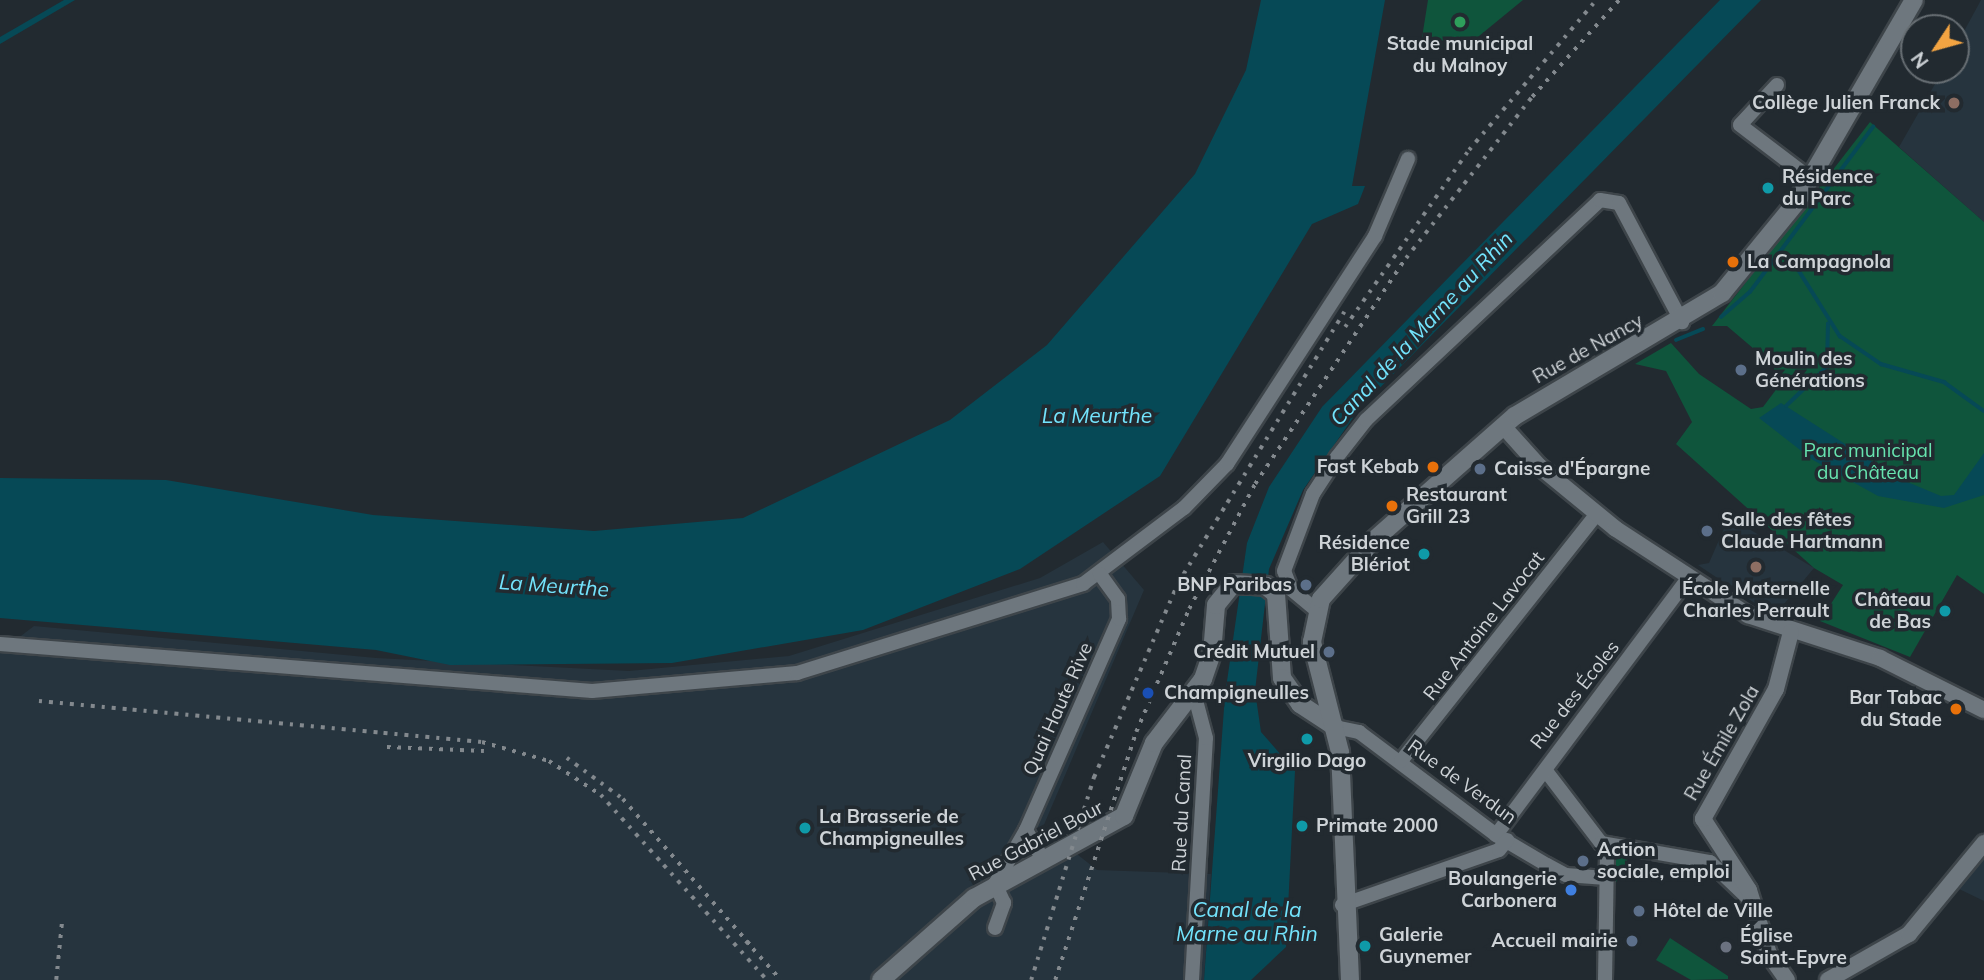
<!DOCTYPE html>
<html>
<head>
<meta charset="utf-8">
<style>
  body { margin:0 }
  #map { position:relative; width:1984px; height:980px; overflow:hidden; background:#222a30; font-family:Mulish,sans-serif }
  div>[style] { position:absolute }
  .built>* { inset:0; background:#26343e }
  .green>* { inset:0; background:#0f553c }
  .water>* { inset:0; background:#064956 }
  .stream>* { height:3.5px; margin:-1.75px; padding:0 1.75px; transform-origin:1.75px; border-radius:1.75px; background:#064956 }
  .roads { filter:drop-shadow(2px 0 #3e454a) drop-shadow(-2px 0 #3e454a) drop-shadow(0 2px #3e454a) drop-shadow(0 -2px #3e454a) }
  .minor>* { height:14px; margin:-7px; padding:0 7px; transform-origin:7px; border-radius:7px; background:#6e777e }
  .tertiary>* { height:16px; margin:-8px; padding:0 8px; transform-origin:8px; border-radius:8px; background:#6e777e }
  .secondary>* { height:18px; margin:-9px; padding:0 9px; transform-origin:9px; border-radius:9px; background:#6e777e }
  .rail>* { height:3.5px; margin-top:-1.75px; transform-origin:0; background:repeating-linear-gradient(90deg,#83898e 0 3.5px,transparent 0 10.5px) }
  .dots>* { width:19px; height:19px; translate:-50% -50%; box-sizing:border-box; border:4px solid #222a30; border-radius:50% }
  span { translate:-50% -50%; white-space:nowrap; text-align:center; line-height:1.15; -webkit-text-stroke:7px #222a30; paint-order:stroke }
  .poi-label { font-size:19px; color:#ced3d7; font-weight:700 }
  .right { translate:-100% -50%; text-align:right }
  .left { translate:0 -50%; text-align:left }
  .street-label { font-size:19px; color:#ced3d7 }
  .park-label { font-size:19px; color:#67e4af }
  .water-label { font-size:21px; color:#73e4fd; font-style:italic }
  .north { position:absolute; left:1900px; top:14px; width:70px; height:70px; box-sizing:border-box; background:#222a30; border:2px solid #676e73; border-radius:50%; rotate:234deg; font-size:19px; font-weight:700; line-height:28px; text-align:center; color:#ced3d7 }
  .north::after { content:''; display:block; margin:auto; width:24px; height:32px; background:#f3a442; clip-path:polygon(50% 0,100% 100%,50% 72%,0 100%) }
</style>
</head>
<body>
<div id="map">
  <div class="built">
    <i style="clip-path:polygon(1981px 0,1984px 0,1984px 222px,1899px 147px,1943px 70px,1956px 70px,1956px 46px)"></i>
    <i style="clip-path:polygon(1729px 517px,1814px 568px,1774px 616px,1698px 565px,1709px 563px)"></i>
    <i style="clip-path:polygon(1103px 542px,1144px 590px,1043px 827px,1097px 870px,1211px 874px,1204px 980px,0 980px,0 652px,34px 626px,376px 658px,629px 671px,789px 656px,1040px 578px)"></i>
    <i style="clip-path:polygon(1984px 854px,1984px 901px,1957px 888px)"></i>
  </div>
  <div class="green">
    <i style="clip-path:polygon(1428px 0,1523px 0,1462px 50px,1421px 44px)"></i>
    <i style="clip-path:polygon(1870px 122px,1984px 222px,1984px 594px,1957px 575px,1910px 657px,1820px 621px,1843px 585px,1814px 568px,1676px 444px,1692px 422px,1666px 371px,1635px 364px,1671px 343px,1699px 374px,1751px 409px,1763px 407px,1775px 391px,1774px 366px,1727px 326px,1712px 326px)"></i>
    <i style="clip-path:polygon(1615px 851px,1642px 853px,1630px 855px,1614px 886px)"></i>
    <i style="clip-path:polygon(1670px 938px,1728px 976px,1728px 979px,1691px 980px,1656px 960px)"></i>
  </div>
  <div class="water">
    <i style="clip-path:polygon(64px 0,75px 0,0 44px,0 37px)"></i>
    <i style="clip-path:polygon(1261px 0,1385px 0,1352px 186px,1365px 186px,1358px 204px,1312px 224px,1160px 476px,1020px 569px,863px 630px,672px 663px,450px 665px,376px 650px,0 618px,0 478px,166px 480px,373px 515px,594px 531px,743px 518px,950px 420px,1047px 345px,1195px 174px,1246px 70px)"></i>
    <i style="clip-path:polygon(1720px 0,1761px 0,1359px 409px,1303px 490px,1269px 569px,1255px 691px,1261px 732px,1295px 771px,1286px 947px,1251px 980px,1204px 980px,1225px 695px,1247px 543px,1269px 487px,1322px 407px)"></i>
    <i style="clip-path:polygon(1781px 403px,1900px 479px,1941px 496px,1954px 495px,1984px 453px,1984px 495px,1944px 508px,1878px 496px,1813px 460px,1759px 418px)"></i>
  </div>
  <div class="stream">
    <i style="left:1793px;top:261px;width:89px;rotate:57.9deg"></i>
    <i style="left:1840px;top:336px;width:50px;rotate:34.3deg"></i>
    <i style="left:1881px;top:364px;width:66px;rotate:15.9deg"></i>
    <i style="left:1944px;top:382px;width:49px;rotate:35.9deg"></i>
    <i style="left:1721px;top:317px;width:38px;rotate:-41deg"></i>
    <i style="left:1750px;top:292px;width:206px;rotate:-53.3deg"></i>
    <i style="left:1676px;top:340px;width:29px;rotate:-22deg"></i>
    <i style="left:1786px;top:406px;width:57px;rotate:-43.6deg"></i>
    <i style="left:1827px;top:367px;width:43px;rotate:-88.7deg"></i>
  </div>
  <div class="roads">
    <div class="minor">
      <i style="left:1777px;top:85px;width:54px;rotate:132.8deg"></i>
      <i style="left:1740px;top:125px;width:89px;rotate:37.3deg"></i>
      <i style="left:1316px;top:610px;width:33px;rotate:-140deg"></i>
      <i style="left:1291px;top:589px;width:19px;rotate:-111deg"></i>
      <i style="left:1284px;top:571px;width:82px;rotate:-69.4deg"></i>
      <i style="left:1313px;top:494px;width:44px;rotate:-57deg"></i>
      <i style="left:1337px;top:457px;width:47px;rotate:-51.9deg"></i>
      <i style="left:1366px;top:420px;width:321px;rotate:-43.2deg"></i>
      <i style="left:1600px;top:200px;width:19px;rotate:9deg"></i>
      <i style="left:1619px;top:203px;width:135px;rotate:62.1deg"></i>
      <i style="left:0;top:644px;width:594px;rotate:4.54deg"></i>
      <i style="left:592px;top:691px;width:206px;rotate:-5deg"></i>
      <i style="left:797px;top:673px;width:300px;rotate:-17.3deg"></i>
      <i style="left:1083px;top:584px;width:126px;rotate:-37deg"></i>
      <i style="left:1184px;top:508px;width:62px;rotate:-45.7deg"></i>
      <i style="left:1227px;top:464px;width:272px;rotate:-57deg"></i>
      <i style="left:1375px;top:236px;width:84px;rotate:-66.8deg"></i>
      <i style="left:1335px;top:727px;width:25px;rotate:12deg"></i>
      <i style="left:1359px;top:732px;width:171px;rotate:36.9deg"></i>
      <i style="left:1496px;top:835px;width:59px;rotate:30.5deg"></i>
      <i style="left:1547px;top:865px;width:21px;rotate:28deg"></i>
      <i style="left:1566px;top:875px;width:40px;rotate:4.3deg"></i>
      <i style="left:1401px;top:761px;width:315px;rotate:-51.6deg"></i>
      <i style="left:1546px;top:771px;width:91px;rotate:52.6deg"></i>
      <i style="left:1601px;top:843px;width:111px;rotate:9.9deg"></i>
      <i style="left:1710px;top:862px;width:55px;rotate:43.5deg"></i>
      <i style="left:1026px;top:830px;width:34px;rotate:60deg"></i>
      <i style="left:1496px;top:835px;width:321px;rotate:-53.2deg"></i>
      <i style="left:1342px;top:905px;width:166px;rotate:-19.3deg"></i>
      <i style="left:1499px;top:850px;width:13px;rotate:-51deg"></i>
      <i style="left:995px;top:928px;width:27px;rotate:-70deg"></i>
      <i style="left:1004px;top:903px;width:21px;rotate:-115deg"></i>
      <i style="left:995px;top:884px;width:62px;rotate:-60.1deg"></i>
      <i style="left:1026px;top:830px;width:231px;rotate:-66.2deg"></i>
      <i style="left:1119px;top:619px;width:20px;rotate:-93deg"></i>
      <i style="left:1118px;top:599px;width:31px;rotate:-126deg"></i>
      <i style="left:1192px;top:980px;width:242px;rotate:-86.7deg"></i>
      <i style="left:1206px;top:738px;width:47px;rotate:-104.9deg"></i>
      <i style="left:1605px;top:980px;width:134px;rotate:-89.1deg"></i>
    </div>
    <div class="tertiary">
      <i style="left:1503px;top:426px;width:54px;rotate:48deg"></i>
      <i style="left:1539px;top:466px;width:99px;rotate:39.3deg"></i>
      <i style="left:1616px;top:529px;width:158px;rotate:33.1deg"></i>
      <i style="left:1748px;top:615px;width:139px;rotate:18deg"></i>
      <i style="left:1880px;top:658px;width:116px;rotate:26.6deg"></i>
      <i style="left:1787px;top:980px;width:32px;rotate:-125deg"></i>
      <i style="left:1769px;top:954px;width:67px;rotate:-107.4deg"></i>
      <i style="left:1749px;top:890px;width:85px;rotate:-122.9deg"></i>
      <i style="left:1703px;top:819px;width:149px;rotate:-60.7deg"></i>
      <i style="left:1776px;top:689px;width:59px;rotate:-75.3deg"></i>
      <i style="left:1828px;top:980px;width:93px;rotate:-29.6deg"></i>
      <i style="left:1909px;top:934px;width:118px;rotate:-50.5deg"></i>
    </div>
    <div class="secondary">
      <i style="left:881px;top:980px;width:124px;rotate:-41.4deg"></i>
      <i style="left:974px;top:898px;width:171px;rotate:-28.7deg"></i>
      <i style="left:1124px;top:816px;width:79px;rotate:-67.7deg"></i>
      <i style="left:1154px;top:743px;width:81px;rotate:-52.6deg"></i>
      <i style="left:1203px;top:679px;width:28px;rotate:-71deg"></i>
      <i style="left:1212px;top:653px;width:48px;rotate:-85.2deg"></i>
      <i style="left:1216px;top:605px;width:27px;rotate:-51deg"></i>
      <i style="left:1233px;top:584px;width:33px;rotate:3deg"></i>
      <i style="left:1266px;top:586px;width:13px;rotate:39deg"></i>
      <i style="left:1276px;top:594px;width:84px;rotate:85.9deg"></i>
      <i style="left:1282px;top:678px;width:32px;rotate:55deg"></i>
      <i style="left:1300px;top:704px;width:42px;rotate:33.3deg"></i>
      <i style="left:1350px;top:980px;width:228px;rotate:-92.5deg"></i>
      <i style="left:1340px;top:752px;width:114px;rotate:-104.3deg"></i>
      <i style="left:1312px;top:642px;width:44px;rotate:-78.2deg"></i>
      <i style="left:1321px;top:599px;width:78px;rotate:-48.1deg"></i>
      <i style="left:1373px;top:541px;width:189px;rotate:-41.4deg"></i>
      <i style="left:1515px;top:416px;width:241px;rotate:-30.7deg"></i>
      <i style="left:1722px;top:293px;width:120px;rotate:-50.7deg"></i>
      <i style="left:1798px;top:200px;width:231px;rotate:-59.9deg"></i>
    </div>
  </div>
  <div class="rail">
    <i style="left:1345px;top:327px;width:216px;rotate:-55deg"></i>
    <i style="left:1469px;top:150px;width:197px;rotate:-49.7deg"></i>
    <i style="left:39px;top:701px;width:445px;rotate:5.3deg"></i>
    <i style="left:482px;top:742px;width:70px;rotate:15.8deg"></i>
    <i style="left:549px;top:761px;width:62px;rotate:33.2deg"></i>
    <i style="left:601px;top:795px;width:249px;rotate:48.1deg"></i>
    <i style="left:387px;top:747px;width:97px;rotate:2.4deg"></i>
    <i style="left:567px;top:758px;width:69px;rotate:36.2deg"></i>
    <i style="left:623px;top:799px;width:196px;rotate:48.9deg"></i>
    <i style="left:746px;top:941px;width:52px;rotate:48.1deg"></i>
    <i style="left:56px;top:980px;width:60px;rotate:-84.3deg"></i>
    <i style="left:1031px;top:980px;width:213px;rotate:-72.8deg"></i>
    <i style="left:1094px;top:777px;width:211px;rotate:-66.6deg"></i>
    <i style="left:1178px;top:583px;width:318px;rotate:-58.5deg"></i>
    <i style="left:1055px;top:980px;width:261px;rotate:-71.9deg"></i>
    <i style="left:1136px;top:732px;width:134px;rotate:-66.7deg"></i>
    <i style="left:1189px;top:609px;width:141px;rotate:-62.2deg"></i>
    <i style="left:1255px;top:484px;width:272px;rotate:-56.3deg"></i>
    <i style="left:1406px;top:258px;width:204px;rotate:-52deg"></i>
    <i style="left:1532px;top:97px;width:130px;rotate:-48.1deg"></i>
  </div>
  <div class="dots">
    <i style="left:1460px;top:22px;background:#2e9e5b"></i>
    <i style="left:1954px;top:103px;background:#8d6e63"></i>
    <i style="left:1768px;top:188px;background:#0f9aa8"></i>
    <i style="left:1733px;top:262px;background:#e8710a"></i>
    <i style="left:1741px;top:370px;background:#5c6f8a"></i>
    <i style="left:1433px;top:467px;background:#e8710a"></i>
    <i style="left:1480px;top:469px;background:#5c6f8a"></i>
    <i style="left:1392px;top:506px;background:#e8710a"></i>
    <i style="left:1707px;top:531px;background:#5c6f8a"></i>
    <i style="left:1424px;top:554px;background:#0f9aa8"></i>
    <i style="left:1756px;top:567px;background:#8d6e63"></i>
    <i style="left:1306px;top:585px;background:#5c6f8a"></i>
    <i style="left:1945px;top:611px;background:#0f9aa8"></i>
    <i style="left:1329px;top:652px;background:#5c6f8a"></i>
    <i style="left:1148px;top:693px;background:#1a4fb4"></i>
    <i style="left:1956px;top:709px;background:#e8710a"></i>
    <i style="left:1307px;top:739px;background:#0f9aa8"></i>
    <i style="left:1302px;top:826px;background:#0f9aa8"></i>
    <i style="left:805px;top:828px;background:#0f9aa8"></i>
    <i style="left:1583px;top:861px;background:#5c6f8a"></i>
    <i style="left:1571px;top:890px;background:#3f7fe0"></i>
    <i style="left:1639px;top:911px;background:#5c6f8a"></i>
    <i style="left:1632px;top:941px;background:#5c6f8a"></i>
    <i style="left:1365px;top:946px;background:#0f9aa8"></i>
    <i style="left:1726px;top:947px;background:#6b7280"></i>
  </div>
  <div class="poi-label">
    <span style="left:1460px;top:55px">Stade municipal<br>du Malnoy</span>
    <span class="right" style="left:1940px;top:103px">Collège Julien Franck</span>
    <span class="left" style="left:1782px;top:188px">Résidence<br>du Parc</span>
    <span class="left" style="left:1747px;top:262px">La Campagnola</span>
    <span class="left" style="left:1755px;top:370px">Moulin des<br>Générations</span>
    <span class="right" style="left:1419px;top:467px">Fast Kebab</span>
    <span class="left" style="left:1494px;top:469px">Caisse d'Épargne</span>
    <span class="left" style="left:1406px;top:506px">Restaurant<br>Grill 23</span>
    <span class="left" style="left:1721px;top:531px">Salle des fêtes<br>Claude Hartmann</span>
    <span class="right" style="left:1410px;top:554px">Résidence<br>Blériot</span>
    <span class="right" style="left:1292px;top:585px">BNP Paribas</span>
    <span style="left:1756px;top:600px">École Maternelle<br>Charles Perrault</span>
    <span class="right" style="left:1931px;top:611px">Château<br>de Bas</span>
    <span class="right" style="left:1315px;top:652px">Crédit Mutuel</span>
    <span class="left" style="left:1164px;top:693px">Champigneulles</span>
    <span class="right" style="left:1942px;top:709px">Bar Tabac<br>du Stade</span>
    <span style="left:1307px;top:761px">Virgilio Dago</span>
    <span class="left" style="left:819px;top:828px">La Brasserie de<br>Champigneulles</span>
    <span class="left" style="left:1316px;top:826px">Primate 2000</span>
    <span class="left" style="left:1597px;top:861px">Action<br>sociale, emploi</span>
    <span class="right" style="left:1557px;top:890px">Boulangerie<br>Carbonera</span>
    <span class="left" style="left:1653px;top:911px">Hôtel de Ville</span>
    <span class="left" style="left:1379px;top:946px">Galerie<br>Guynemer</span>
    <span class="left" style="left:1740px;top:947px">Église<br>Saint-Epvre</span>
    <span class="right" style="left:1618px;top:941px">Accueil mairie</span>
  </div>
  <div class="street-label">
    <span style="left:1588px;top:349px;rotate:-29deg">Rue de Nancy</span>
    <span style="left:1484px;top:626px;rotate:-52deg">Rue Antoine Lavocat</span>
    <span style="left:1575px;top:695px;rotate:-52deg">Rue des Écoles</span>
    <span style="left:1058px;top:709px;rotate:-66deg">Quai Haute Rive</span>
    <span style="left:1722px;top:743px;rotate:-60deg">Rue Émile Zola</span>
    <span style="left:1462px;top:782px;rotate:36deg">Rue de Verdun</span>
    <span style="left:1182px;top:813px;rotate:-87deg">Rue du Canal</span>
    <span style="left:1036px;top:841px;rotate:-28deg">Rue Gabriel Bour</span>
  </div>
  <div class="park-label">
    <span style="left:1868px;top:462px">Parc municipal<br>du Château</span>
  </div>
  <div class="water-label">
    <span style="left:1421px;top:328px;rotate:-47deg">Canal de la Marne au Rhin</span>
    <span style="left:1097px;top:415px">La Meurthe</span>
    <span style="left:554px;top:585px;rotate:4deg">La Meurthe</span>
    <span style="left:1247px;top:921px">Canal de la<br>Marne au Rhin</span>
  </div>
  <div class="north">N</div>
</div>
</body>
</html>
